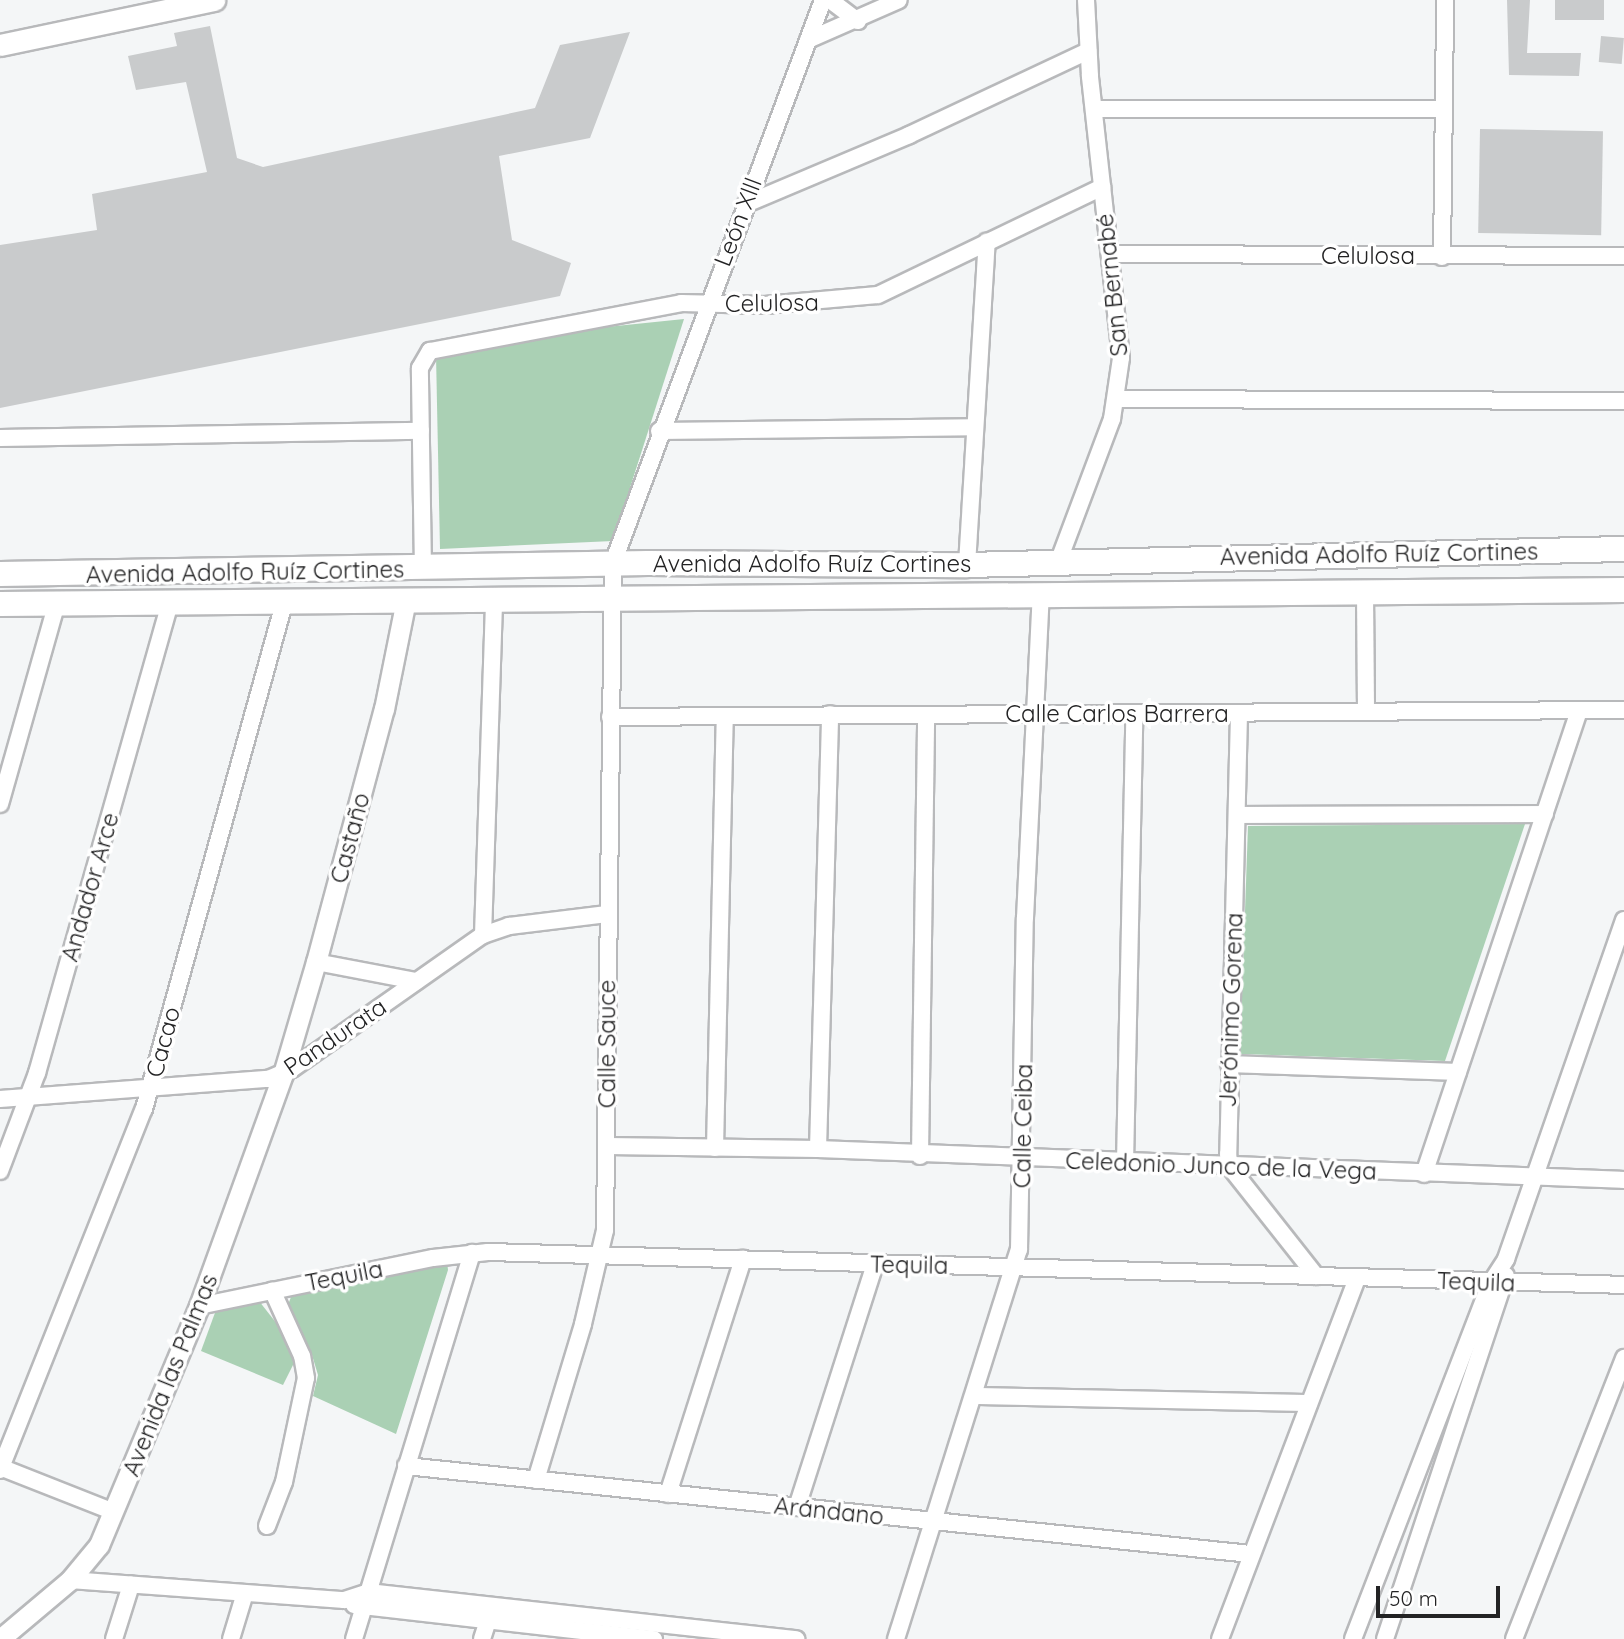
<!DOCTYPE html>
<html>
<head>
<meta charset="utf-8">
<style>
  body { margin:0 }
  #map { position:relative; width:1624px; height:1639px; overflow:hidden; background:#f4f6f7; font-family:Quicksand,sans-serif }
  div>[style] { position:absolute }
  .green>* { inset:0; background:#aad0b4 }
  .building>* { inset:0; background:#c9cbcc; transform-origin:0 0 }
  .roads { filter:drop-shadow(2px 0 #b8b9bb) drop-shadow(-2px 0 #b8b9bb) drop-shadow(0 2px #b8b9bb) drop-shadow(0 -2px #b8b9bb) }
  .minor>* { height:16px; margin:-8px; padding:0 8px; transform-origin:8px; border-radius:8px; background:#fff }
  .tertiary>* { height:19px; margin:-9.5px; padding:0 9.5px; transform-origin:9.5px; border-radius:9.5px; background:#fff }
  .secondary>* { height:21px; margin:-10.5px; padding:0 10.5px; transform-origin:10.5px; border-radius:10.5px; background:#fff }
  .primary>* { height:24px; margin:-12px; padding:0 12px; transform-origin:12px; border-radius:12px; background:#fff }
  span { translate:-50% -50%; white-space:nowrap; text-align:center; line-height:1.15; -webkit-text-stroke:7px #fff; paint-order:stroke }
  .street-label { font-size:24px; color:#232324 }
  .scale { position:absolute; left:1376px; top:1586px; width:124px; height:32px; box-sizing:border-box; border:4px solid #232324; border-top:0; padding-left:9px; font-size:21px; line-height:24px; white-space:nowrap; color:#232324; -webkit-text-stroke:5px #fff; paint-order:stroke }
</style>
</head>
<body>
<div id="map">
  <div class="green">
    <i style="clip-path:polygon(684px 319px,613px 541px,440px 549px,436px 355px,529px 335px)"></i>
    <i style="clip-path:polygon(1525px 824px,1445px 1061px,1240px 1054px,1248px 826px)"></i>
    <i style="clip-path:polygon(447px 1261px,448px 1270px,396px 1434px,313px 1396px,318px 1375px,312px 1355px,286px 1310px,291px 1297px)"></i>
    <i style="clip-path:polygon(259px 1301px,281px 1329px,295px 1361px,283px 1385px,201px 1351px,216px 1310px)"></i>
  </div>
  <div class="building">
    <i style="clip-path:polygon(1507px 0,1530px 0,1527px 53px,1581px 53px,1579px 76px,1509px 75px)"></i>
    <i style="left:1555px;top:0;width:49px;height:20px"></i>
    <i style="clip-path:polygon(210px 26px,237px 158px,263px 167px,535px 108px,560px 45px,630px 32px,590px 138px,499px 156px,512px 240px,571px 263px,560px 296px,0 408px,0 245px,97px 230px,92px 194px,207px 172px,186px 82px,136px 90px,128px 56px,177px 46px,174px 33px)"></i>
    <i style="left:1601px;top:36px;width:23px;height:26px;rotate:5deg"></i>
    <i style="left:1480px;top:129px;width:123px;height:104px;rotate:1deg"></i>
  </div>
  <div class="roads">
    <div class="minor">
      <i style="left:830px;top:0;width:35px;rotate:37deg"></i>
      <i style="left:808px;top:40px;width:99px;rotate:-23.7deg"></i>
      <i style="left:1094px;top:109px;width:349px"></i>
      <i style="left:746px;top:204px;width:177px;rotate:-22.9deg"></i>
      <i style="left:909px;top:135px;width:198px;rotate:-25.1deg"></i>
      <i style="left:1112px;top:254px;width:512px;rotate:0.22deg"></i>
      <i style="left:1442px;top:257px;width:257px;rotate:-89.3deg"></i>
      <i style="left:1117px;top:399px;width:507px;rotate:0.23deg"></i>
      <i style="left:659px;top:431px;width:314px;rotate:-0.7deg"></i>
      <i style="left:0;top:438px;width:421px;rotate:-1deg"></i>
      <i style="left:1059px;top:560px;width:151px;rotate:-69.4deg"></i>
      <i style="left:1112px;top:419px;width:62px;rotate:-81.6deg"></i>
      <i style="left:1121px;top:358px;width:284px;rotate:-96.3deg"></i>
      <i style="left:1090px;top:76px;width:76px;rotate:-93deg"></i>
      <i style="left:967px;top:565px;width:324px;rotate:-86.5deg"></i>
      <i style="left:423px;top:570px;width:202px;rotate:-90.9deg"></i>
      <i style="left:420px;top:368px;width:20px;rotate:-60deg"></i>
      <i style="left:430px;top:351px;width:256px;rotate:-10.8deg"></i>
      <i style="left:681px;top:303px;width:84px;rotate:1.4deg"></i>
      <i style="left:765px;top:305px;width:113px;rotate:-5.1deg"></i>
      <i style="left:878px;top:295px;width:249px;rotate:-25.7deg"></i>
      <i style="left:1365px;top:593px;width:118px;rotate:89.5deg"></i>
      <i style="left:1239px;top:714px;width:440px;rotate:91.4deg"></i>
      <i style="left:1228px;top:1154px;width:13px;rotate:81deg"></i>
      <i style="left:1230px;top:1167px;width:139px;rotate:51.7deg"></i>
      <i style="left:610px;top:717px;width:1014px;rotate:-0.4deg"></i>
      <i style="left:0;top:804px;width:210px;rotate:-74.2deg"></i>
      <i style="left:1237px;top:815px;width:308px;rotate:-0.2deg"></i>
      <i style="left:483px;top:935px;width:335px;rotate:-88.1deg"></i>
      <i style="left:316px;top:962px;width:102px;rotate:10.8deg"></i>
      <i style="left:1229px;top:1064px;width:229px;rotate:2deg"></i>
      <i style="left:0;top:1099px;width:269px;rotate:-4.3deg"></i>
      <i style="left:268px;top:1079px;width:26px;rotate:-23deg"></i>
      <i style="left:292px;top:1069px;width:233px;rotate:-35.1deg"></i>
      <i style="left:483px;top:935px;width:28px;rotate:-19deg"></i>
      <i style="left:509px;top:926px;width:99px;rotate:-7deg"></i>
      <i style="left:608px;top:1146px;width:210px;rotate:0.8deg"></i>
      <i style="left:818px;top:1149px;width:807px;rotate:2.2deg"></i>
      <i style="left:715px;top:1148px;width:432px;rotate:-88.7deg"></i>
      <i style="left:818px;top:1149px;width:435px;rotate:-88.4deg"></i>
      <i style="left:920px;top:1156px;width:439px;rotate:-89.2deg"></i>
      <i style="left:1125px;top:1163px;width:447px;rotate:-88.8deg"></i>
      <i style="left:0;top:1171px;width:105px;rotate:-69.3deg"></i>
      <i style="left:37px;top:1073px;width:492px;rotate:-74.2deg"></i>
      <i style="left:1424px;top:1174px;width:487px;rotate:-71.5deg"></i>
      <i style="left:199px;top:1306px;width:239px;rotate:-11.6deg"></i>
      <i style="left:433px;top:1258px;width:55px;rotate:-6.2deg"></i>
      <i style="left:488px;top:1252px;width:1136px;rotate:1.66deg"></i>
      <i style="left:975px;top:1396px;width:334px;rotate:1.2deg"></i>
      <i style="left:406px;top:1466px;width:850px;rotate:5.95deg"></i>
      <i style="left:0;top:1467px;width:123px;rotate:21.5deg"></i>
      <i style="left:0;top:1470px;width:389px;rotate:-68.3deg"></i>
      <i style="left:144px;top:1109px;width:528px;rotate:-74.52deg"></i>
      <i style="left:536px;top:1480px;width:163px;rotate:-73.2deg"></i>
      <i style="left:583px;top:1324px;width:97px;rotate:-76.8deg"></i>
      <i style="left:605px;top:1230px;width:667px;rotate:-89.31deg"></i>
      <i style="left:613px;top:563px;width:601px;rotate:-69.54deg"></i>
      <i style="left:668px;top:1494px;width:247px;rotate:-72.3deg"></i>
      <i style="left:797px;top:1507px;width:255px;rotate:-72.2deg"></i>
      <i style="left:267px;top:1526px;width:47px;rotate:-68.9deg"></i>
      <i style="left:284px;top:1482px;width:106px;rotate:-78.1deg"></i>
      <i style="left:306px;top:1378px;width:22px;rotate:-100deg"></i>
      <i style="left:302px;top:1356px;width:72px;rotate:-114.4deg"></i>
      <i style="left:70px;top:1580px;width:275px;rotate:4.2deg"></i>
      <i style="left:344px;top:1600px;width:25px;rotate:-18deg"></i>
      <i style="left:368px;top:1592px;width:431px;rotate:6.3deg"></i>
      <i style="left:354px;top:1605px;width:302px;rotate:6.5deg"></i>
      <i style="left:114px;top:1639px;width:57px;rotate:-72.5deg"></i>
      <i style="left:231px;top:1639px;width:48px;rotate:-73.1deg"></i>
      <i style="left:354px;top:1639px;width:404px;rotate:-73deg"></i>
      <i style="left:482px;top:1639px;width:22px;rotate:-72deg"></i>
      <i style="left:896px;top:1639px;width:408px;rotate:-72.5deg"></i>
      <i style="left:1019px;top:1250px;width:332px;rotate:-89deg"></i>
      <i style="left:1025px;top:918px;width:323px;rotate:-87.2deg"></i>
      <i style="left:1220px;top:1639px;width:386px;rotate:-69.2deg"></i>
      <i style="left:1353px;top:1639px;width:381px;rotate:-68.9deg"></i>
      <i style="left:1490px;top:1284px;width:30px;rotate:-57deg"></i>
      <i style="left:1506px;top:1259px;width:359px;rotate:-70.8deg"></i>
      <i style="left:1385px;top:1639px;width:383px;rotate:-71.6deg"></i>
      <i style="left:1514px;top:1639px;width:302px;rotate:-68.6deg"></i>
    </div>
    <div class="tertiary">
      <i style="left:0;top:1639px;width:92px;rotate:-40.1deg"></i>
      <i style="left:70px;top:1580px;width:45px;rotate:-50.4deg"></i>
      <i style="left:99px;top:1545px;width:259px;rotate:-67.3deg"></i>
      <i style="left:199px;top:1306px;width:247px;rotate:-70.1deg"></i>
      <i style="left:283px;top:1074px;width:117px;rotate:-73.6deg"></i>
      <i style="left:316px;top:962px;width:262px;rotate:-75deg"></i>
      <i style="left:384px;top:709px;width:111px;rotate:-78.6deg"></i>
    </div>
    <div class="secondary">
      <i style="left:0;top:45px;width:219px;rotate:-11.9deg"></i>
    </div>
    <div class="primary">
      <i style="left:0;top:574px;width:648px;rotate:-0.97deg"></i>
      <i style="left:648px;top:563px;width:319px;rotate:0.4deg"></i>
      <i style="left:967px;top:565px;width:657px;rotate:-1.4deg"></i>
      <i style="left:0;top:604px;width:1624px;rotate:-0.49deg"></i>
    </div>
  </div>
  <div class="street-label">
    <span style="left:738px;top:222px;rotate:-69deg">León Xlll</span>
    <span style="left:1368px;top:256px">Celulosa</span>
    <span style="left:1112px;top:285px;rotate:-96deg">San Bernabé</span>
    <span style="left:772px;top:303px;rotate:-1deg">Celulosa</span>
    <span style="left:1379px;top:554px;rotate:-1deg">Avenida Adolfo Ruíz Cortines</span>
    <span style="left:812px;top:564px">Avenida Adolfo Ruíz Cortines</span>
    <span style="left:245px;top:572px;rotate:-1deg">Avenida Adolfo Ruíz Cortines</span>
    <span style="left:1117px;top:714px">Calle Carlos Barrera</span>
    <span style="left:350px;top:838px;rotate:-75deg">Castaño</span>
    <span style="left:90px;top:887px;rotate:-74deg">Andador Arce</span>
    <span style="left:1231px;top:1010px;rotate:-88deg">Jerónimo Gorena</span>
    <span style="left:335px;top:1037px;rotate:-34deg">Pandurata</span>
    <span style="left:163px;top:1042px;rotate:-75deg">Cacao</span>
    <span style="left:607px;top:1044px;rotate:-90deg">Calle Sauce</span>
    <span style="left:1023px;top:1126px;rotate:-89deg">Calle Ceiba</span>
    <span style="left:1221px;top:1166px;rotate:2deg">Celedonio Junco de la Vega</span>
    <span style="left:909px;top:1265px;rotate:1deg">Tequila</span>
    <span style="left:344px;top:1276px;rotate:-11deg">Tequila</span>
    <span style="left:1476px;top:1282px;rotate:2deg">Tequila</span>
    <span style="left:170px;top:1375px;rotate:-68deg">Avenida las Palmas</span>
    <span style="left:829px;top:1511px;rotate:6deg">Arándano</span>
  </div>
  <div class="scale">50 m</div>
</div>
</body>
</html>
